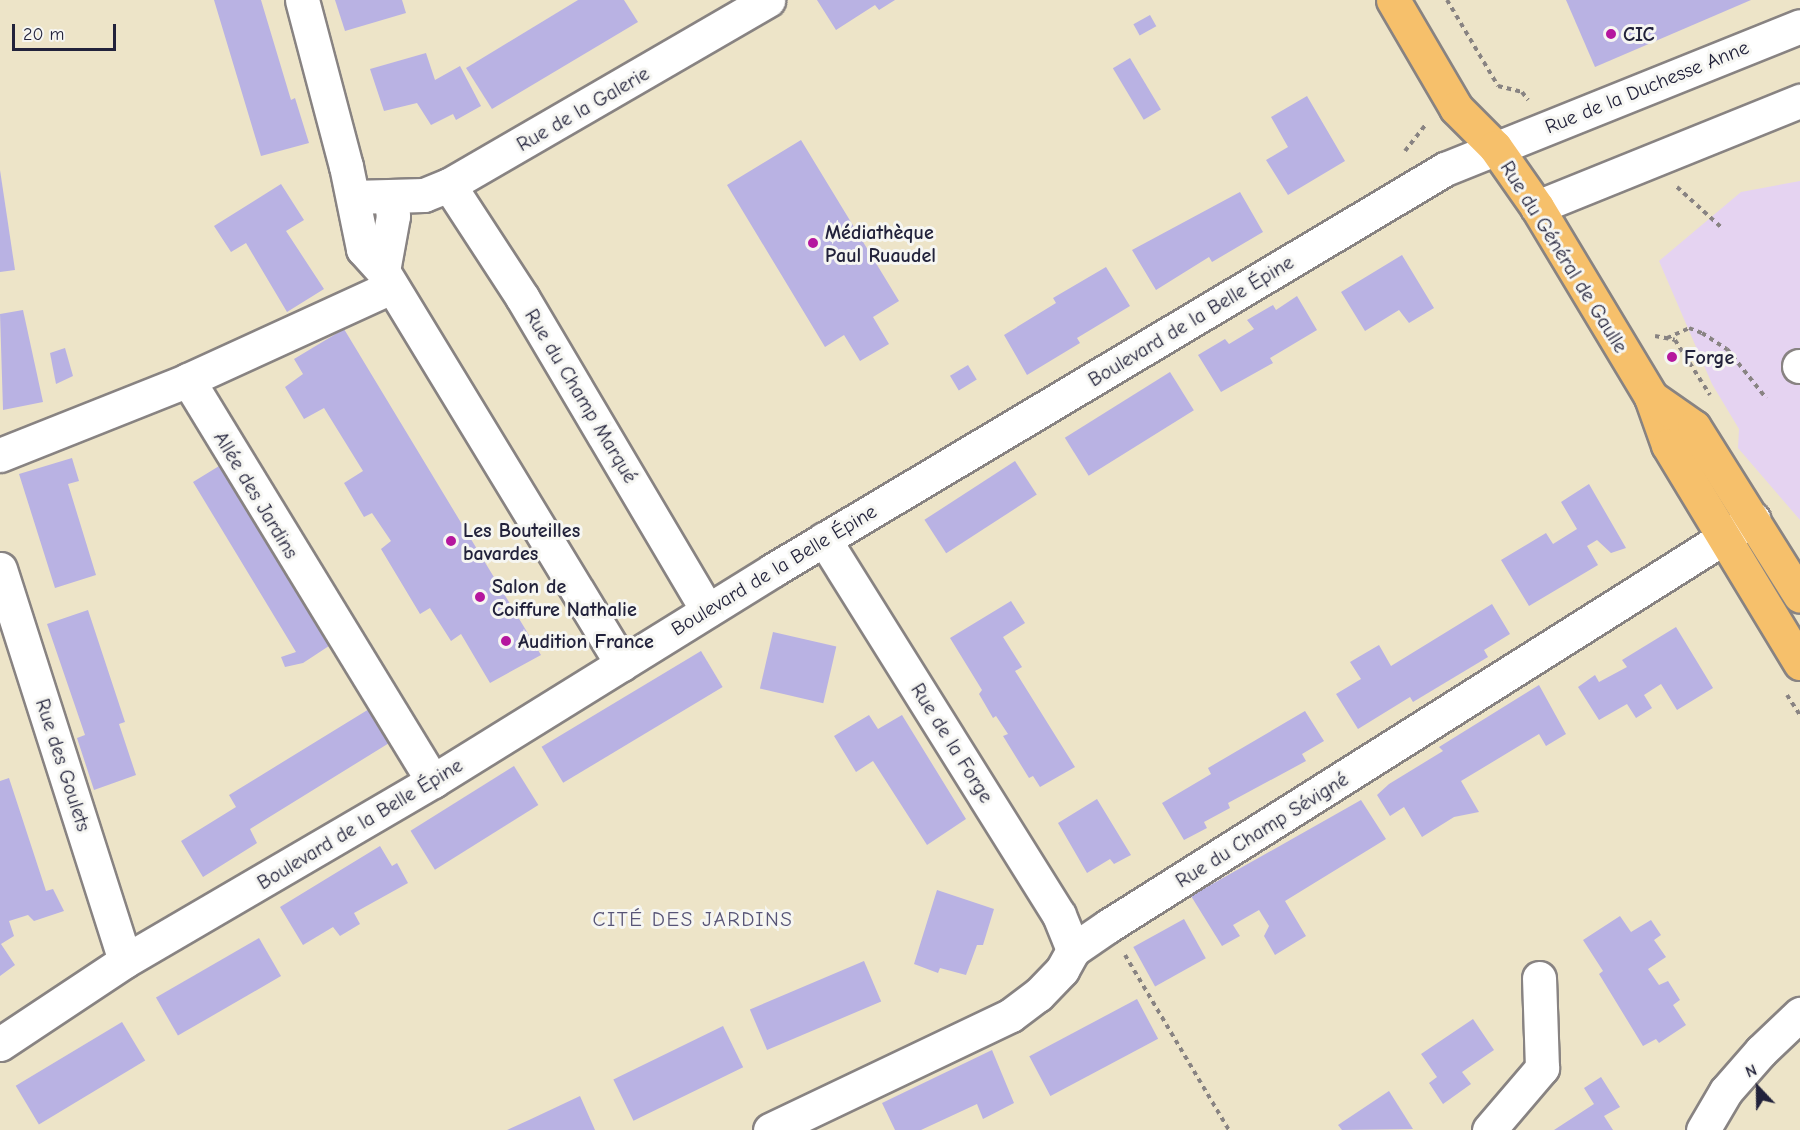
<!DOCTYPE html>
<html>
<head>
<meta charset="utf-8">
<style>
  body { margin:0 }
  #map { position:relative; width:1800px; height:1130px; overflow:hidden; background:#ede4c8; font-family:"Comic Neue",sans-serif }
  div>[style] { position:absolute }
  .built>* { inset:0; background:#e5d3f1 }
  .building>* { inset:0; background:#b9b2e3; transform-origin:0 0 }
  .path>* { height:4px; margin-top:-2px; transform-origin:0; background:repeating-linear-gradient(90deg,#888382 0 4.5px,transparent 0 9px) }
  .roads { filter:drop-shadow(2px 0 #888382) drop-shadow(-2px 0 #888382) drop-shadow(0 2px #888382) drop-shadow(0 -2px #888382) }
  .minor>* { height:33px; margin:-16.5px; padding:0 16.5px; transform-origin:16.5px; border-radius:16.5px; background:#fff }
  .major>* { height:33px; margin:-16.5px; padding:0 16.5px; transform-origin:16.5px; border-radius:16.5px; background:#f6c06b }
  .dots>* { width:16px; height:16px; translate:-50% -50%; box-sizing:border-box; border:3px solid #f6f6f2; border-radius:50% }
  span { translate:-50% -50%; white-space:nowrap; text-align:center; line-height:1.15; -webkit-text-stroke:6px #f6f6f2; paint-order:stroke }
  .poi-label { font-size:20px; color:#22223b; font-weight:700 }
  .left { translate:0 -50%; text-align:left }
  .street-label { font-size:20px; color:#22223b }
  .neighbourhood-label { font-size:21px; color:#575476; letter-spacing:1.5px }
  .north { position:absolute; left:1728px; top:1058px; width:60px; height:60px; -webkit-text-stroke:4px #f6f6f2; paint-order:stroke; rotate:338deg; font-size:16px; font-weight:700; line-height:24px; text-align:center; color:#22223b }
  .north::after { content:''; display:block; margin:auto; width:21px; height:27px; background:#22223b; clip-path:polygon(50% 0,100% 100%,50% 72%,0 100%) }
  .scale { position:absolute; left:12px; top:24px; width:104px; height:27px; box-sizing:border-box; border:3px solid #22223b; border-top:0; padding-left:8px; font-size:18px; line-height:21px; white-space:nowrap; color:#22223b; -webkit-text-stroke:4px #f6f6f2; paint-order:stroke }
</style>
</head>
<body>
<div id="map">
  <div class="built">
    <i style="clip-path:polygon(1800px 181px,1800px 520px,1738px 448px,1739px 429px,1712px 384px,1659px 261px,1741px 192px)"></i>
  </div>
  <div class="building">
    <i style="clip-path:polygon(214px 0,261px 0,291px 100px,295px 98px,309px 143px,261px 156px)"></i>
    <i style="clip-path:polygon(335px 0,402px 0,406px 13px,345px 31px)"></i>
    <i style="clip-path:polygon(578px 0,624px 0,638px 22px,492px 109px,466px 68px)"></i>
    <i style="clip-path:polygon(817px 0,895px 0,879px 10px,875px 5px,836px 30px)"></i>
    <i style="clip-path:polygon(1566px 0,1751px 0,1595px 67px)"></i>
    <i style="left:1150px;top:15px;width:13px;height:19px;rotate:61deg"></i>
    <i style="clip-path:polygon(426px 53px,435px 80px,460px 66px,481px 106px,456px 120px,453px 114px,431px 125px,417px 103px,384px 111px,370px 69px)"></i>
    <i style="left:1130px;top:58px;width:60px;height:20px;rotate:59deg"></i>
    <i style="clip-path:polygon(1307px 96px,1345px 161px,1288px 195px,1266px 160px,1288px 147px,1271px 117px)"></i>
    <i style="clip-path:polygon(801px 140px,899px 301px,873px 317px,889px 344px,860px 361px,844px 335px,825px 347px,727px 185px)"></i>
    <i style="clip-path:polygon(0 170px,15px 270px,0 272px)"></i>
    <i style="clip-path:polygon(281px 184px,304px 220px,286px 231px,324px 289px,287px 312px,246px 243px,231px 252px,214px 226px)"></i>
    <i style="clip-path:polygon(1240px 192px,1263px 232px,1212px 262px,1209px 257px,1156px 290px,1132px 250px)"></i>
    <i style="clip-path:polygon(1402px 255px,1434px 308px,1409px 323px,1399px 310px,1365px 331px,1341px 292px)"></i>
    <i style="clip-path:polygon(1106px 267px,1130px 306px,1077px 338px,1080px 343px,1027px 375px,1004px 335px,1056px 303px,1053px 298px)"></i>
    <i style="clip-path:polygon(1297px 296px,1317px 330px,1270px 358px,1273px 363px,1221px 392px,1198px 355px,1225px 339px,1229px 344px,1254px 329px,1247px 320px,1273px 305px,1276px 310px)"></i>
    <i style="clip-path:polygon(23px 310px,43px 402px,3px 410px,0 314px)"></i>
    <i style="clip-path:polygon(344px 329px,541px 655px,490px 683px,461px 634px,451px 641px,430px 608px,420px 614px,381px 549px,391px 541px,372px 513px,364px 517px,344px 483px,363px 471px,324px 408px,304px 419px,285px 387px,303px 374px,294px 359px)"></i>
    <i style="clip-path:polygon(65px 348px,73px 376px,56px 384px,50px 353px)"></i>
    <i style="left:968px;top:365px;width:17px;height:21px;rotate:59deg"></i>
    <i style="left:1170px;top:372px;width:45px;height:124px;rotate:58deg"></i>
    <i style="clip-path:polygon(72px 458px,79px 481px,68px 484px,96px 575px,55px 588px,19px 474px)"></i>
    <i style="left:1015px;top:461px;width:40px;height:108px;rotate:57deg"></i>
    <i style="clip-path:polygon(224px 463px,335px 642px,303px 663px,285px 667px,281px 657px,296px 652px,193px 482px)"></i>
    <i style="clip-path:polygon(1589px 484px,1626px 548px,1611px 553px,1597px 540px,1587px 546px,1598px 565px,1529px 606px,1501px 560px,1546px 533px,1553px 544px,1577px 529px,1561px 502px)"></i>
    <i style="clip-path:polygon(1011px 601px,1025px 623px,1003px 637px,1022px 667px,1015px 671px,1075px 767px,1040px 787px,1033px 776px,1029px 778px,1003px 736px,1008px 734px,996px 716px,993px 718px,979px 694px,982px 690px,950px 638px)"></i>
    <i style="clip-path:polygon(1492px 604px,1510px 634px,1484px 650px,1488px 657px,1413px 702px,1410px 697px,1358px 729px,1336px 694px,1361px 679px,1350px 662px,1379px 645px,1391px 666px)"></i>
    <i style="clip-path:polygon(88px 610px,125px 722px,119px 724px,136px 775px,94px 790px,77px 738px,85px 735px,47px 624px)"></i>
    <i style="clip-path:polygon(1676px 627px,1713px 688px,1677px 710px,1661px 684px,1644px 695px,1652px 708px,1636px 718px,1627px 704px,1599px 720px,1578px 687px,1595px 675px,1599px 682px,1627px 667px,1622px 660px)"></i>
    <i style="left:773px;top:632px;width:65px;height:58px;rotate:13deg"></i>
    <i style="left:701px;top:651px;width:42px;height:186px;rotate:59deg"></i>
    <i style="clip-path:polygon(1539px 685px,1566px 734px,1546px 746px,1539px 734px,1461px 781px,1479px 812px,1454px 817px,1422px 837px,1404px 807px,1390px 816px,1377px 795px,1389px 784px,1443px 751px,1439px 747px)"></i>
    <i style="clip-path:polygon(374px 706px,394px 740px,250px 829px,257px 843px,203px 877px,181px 841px,236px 807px,229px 795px)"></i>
    <i style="clip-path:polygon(1305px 711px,1324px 741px,1302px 754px,1306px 761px,1228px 803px,1230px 808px,1204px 822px,1207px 828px,1184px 840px,1162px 803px,1211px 774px,1208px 768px)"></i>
    <i style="clip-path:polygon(869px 715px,878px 729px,902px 715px,966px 819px,927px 845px,873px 761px,856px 772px,834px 736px)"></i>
    <i style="left:514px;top:766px;width:46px;height:122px;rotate:58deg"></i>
    <i style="clip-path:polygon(9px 778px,46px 891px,53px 889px,64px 911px,34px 921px,28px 915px,9px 921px,14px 936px,1px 944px,15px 965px,0 976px,0 781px)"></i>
    <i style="clip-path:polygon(1097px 799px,1131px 855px,1114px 864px,1110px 859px,1087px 873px,1058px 823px)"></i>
    <i style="clip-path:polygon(1361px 800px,1386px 839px,1285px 901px,1306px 936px,1275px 955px,1264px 936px,1269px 926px,1259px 910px,1233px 925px,1240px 936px,1222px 946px,1191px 896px)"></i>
    <i style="clip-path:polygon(380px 846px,392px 866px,397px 863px,408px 883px,354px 913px,360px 924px,340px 936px,333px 927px,303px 945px,280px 907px)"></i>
    <i style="clip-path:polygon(937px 890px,994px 909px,983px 945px,977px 945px,966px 975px,940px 968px,938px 973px,914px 964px)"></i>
    <i style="clip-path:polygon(1620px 916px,1631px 932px,1651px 920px,1661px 935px,1654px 940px,1666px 957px,1648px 969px,1659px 985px,1668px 981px,1680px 1000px,1673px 1005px,1686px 1025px,1659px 1043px,1656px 1039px,1643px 1046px,1599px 974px,1603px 971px,1583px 940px)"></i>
    <i style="left:1184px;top:919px;width:45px;height:58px;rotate:61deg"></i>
    <i style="left:259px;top:938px;width:44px;height:119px;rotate:60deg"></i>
    <i style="left:864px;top:961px;width:44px;height:124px;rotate:67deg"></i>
    <i style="left:1137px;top:999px;width:45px;height:122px;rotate:62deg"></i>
    <i style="clip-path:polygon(1473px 1019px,1494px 1050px,1462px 1072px,1471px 1084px,1443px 1104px,1429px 1083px,1437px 1077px,1421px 1054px)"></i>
    <i style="left:122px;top:1022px;width:45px;height:124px;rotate:59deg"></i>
    <i style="left:723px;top:1026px;width:46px;height:122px;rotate:64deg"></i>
    <i style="clip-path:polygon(992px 1050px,1014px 1103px,983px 1119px,977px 1104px,921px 1130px,895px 1130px,882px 1103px)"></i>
    <i style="clip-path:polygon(1601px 1077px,1620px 1107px,1604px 1116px,1613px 1130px,1554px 1130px,1594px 1104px,1584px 1088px)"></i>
    <i style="clip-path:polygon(1389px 1091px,1413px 1129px,1342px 1130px,1338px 1125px)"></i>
    <i style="clip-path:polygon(580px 1096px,595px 1130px,507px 1130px,529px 1120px)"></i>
  </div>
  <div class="path">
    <i style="left:1447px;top:0;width:100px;rotate:59.3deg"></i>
    <i style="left:1498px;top:86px;width:25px;rotate:14deg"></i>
    <i style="left:1522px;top:92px;width:10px;rotate:53deg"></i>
    <i style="left:1405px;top:151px;width:34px;rotate:-52deg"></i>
    <i style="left:1677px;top:187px;width:59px;rotate:42.3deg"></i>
    <i style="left:1655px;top:336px;width:20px;rotate:11deg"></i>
    <i style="left:1675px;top:340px;width:65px;rotate:57.5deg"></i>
    <i style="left:1667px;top:338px;width:24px;rotate:-24deg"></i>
    <i style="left:1689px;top:328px;width:14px;rotate:21deg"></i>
    <i style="left:1702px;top:333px;width:30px;rotate:33deg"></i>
    <i style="left:1727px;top:349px;width:63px;rotate:51.5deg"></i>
    <i style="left:1787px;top:695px;width:24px;rotate:57deg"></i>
    <i style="left:1125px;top:955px;width:204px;rotate:59.3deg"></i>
  </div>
  <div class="roads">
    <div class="minor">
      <i style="left:302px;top:0;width:172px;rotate:75.2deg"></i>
      <i style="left:346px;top:166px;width:85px;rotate:78.4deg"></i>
      <i style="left:363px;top:249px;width:30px;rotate:48deg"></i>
      <i style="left:383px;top:271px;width:460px;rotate:58.7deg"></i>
      <i style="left:449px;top:185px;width:134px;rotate:56.9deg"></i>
      <i style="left:522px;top:297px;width:364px;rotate:59.4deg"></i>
      <i style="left:353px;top:197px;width:71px;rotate:-1.6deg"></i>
      <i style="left:424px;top:195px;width:27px;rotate:-22deg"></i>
      <i style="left:449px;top:185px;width:369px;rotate:-30.1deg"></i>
      <i style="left:1537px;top:207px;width:284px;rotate:-22deg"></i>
      <i style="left:383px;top:271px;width:56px;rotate:-79.7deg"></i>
      <i style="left:393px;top:216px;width:18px;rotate:-99deg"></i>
      <i style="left:1799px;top:366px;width:1px"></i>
      <i style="left:188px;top:380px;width:223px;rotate:-24.6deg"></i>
      <i style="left:0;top:455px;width:202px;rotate:-21.7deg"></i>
      <i style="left:188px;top:380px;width:470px;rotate:58.6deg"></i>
      <i style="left:824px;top:539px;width:443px;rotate:58deg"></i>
      <i style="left:1059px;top:915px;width:38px;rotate:68deg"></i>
      <i style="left:0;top:569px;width:411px;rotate:72.3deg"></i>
      <i style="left:0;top:1044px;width:150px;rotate:-33.6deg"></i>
      <i style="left:125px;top:961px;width:357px;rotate:-30.3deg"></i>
      <i style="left:433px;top:781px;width:400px;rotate:-31.8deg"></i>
      <i style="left:773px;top:570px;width:783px;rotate:-30.83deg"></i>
      <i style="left:1445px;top:169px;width:383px;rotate:-21.9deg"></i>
      <i style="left:770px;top:1130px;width:267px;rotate:-25.5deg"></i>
      <i style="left:1011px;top:1015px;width:34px;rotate:-37deg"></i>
      <i style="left:1038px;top:995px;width:35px;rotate:-46deg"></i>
      <i style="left:1062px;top:970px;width:23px;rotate:-61deg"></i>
      <i style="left:1073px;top:950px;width:42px;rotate:-34.4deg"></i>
      <i style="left:1108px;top:926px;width:763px;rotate:-32.25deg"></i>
      <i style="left:1489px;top:1130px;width:82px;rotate:-49.5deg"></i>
      <i style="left:1542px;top:1068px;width:90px;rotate:-91.9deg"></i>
      <i style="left:1703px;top:1130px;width:45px;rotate:-59.5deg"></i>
      <i style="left:1726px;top:1091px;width:53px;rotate:-48.8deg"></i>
      <i style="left:1761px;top:1051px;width:54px;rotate:-43.5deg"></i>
    </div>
    <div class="major">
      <i style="left:1393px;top:0;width:125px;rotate:59.7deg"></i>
      <i style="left:1456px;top:108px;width:55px;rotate:45deg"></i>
      <i style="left:1495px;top:147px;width:73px;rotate:55deg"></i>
      <i style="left:1537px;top:207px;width:222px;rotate:59deg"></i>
      <i style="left:1651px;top:397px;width:51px;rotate:70.5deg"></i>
      <i style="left:1668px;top:445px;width:255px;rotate:58.8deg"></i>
      <i style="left:1651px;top:397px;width:52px;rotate:34.9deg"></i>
      <i style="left:1694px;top:427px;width:199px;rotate:57.9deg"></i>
    </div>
  </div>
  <div class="dots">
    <i style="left:1611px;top:34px;background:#b5179e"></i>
    <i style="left:813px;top:243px;background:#b5179e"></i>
    <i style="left:1672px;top:357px;background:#b5179e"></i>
    <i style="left:451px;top:541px;background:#b5179e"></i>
    <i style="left:480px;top:597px;background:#b5179e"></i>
    <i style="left:506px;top:641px;background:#b5179e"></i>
  </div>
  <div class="poi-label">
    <span class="left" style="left:1623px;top:34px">CIC</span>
    <span class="left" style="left:825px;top:244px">Médiathèque<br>Paul Ruaudel</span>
    <span class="left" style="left:1684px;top:357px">Forge</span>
    <span class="left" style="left:463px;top:542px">Les Bouteilles<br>bavardes</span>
    <span class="left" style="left:492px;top:598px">Salon de<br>Coiffure Nathalie</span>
    <span class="left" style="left:518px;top:641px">Audition France</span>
  </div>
  <div class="street-label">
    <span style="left:1647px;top:87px;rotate:-22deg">Rue de la Duchesse Anne</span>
    <span style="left:583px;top:109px;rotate:-30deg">Rue de la Galerie</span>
    <span style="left:1564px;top:257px;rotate:58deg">Rue du Général de Gaulle</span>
    <span style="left:1191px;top:321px;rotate:-31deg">Boulevard de la Belle Épine</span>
    <span style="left:581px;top:396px;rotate:59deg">Rue du Champ Marqué</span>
    <span style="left:256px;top:495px;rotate:59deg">Allée des Jardins</span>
    <span style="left:774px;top:570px;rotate:-31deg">Boulevard de la Belle Épine</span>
    <span style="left:952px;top:743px;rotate:58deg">Rue de la Forge</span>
    <span style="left:63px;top:765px;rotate:72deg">Rue des Goulets</span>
    <span style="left:360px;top:824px;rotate:-31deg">Boulevard de la Belle Épine</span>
    <span style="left:1262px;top:830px;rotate:-32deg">Rue du Champ Sévigné</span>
  </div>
  <div class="neighbourhood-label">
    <span style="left:693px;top:919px">CITÉ DES JARDINS</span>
  </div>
  <div class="north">N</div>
  <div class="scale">20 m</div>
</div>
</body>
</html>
